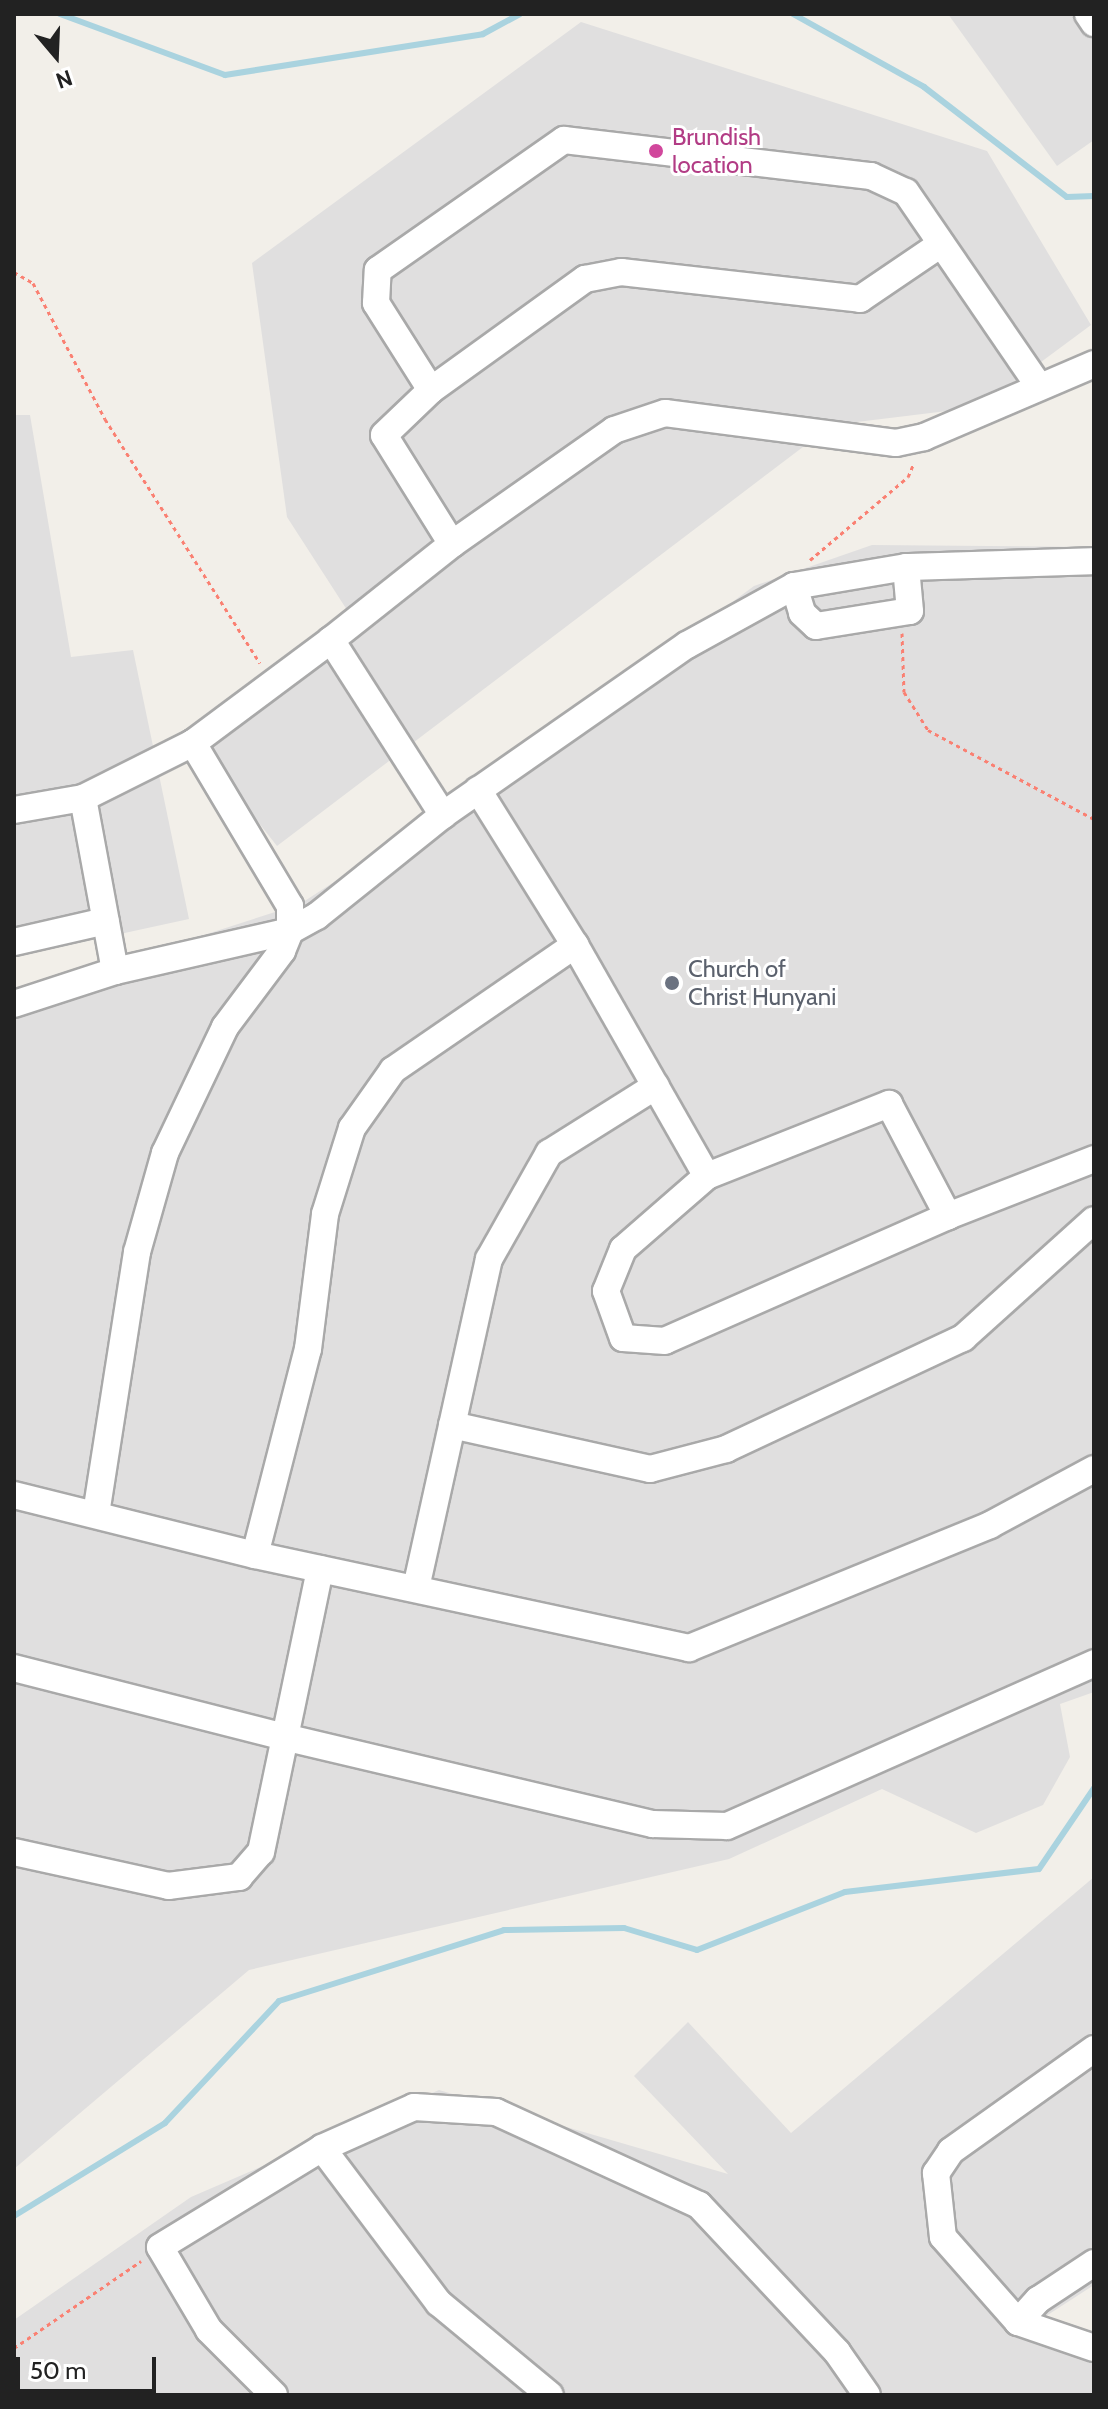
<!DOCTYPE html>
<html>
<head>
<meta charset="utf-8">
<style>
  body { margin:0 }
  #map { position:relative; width:1108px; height:2409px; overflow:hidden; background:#f2efe9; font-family:Cabin,sans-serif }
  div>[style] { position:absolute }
  .residential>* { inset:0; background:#e0dfdf }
  .stream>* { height:6px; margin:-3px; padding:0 3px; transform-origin:3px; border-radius:3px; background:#aad3df }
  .path>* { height:3px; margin-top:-1.5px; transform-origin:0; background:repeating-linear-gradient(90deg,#fa8072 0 4px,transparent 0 8px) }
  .roads { filter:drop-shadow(2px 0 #a9a9a9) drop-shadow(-2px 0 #a9a9a9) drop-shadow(0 2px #a9a9a9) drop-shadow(0 -2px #a9a9a9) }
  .minor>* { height:26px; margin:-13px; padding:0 13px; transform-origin:13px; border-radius:13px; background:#fff }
  .dots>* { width:22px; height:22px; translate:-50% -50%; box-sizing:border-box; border:4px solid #fff; border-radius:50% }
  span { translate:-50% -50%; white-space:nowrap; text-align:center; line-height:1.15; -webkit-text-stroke:6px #fff; paint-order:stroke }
  .hotel-label { font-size:24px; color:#b23c85 }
  .left { translate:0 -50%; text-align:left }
  .worship-label { font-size:24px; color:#5b616d }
  .frame { position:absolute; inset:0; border:16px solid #222; pointer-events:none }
  .north { position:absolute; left:16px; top:16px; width:80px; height:80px; -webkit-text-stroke:6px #fff; paint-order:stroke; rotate:161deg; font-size:22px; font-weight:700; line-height:32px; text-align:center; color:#222 }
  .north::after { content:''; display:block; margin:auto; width:28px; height:36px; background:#222; clip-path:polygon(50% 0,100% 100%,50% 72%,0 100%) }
  .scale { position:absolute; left:16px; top:2357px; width:140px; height:36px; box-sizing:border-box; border:4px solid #222; border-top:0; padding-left:10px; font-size:24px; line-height:28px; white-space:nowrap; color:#222; -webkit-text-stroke:6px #fff; paint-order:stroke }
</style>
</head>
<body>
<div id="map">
  <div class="residential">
    <i style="clip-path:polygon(948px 14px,1094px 14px,1094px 140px,1057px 166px)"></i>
    <i style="clip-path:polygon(581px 22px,987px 151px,1091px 325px,980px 407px,832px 425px,277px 846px,199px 747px,358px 627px,287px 517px,252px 263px)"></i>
    <i style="clip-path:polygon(14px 415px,30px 415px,71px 657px,133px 650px,189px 919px,14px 957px)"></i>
    <i style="clip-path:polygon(872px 545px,1094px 547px,1094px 1692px,1060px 1704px,1070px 1757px,1043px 1805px,976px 1833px,882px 1789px,729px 1859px,249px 1970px,14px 2169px,14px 996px,300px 904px,490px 781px,754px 586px)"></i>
    <i style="clip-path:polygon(1094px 1877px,1094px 2285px,1043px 2318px,1094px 2337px,1094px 2395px,18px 2395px,14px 2391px,14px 2320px,191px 2197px,439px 2090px,728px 2174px,634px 2076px,688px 2022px,791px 2133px)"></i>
  </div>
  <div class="stream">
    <i style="left:60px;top:14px;width:176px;rotate:20.3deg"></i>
    <i style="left:225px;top:75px;width:261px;rotate:-9deg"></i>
    <i style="left:483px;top:34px;width:42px;rotate:-28.4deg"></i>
    <i style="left:793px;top:14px;width:150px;rotate:29.1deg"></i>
    <i style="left:924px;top:87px;width:180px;rotate:37.6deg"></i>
    <i style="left:1067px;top:197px;width:27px;rotate:-2deg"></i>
    <i style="left:14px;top:2216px;width:177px;rotate:-31.6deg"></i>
    <i style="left:165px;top:2123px;width:167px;rotate:-46.9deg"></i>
    <i style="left:279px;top:2001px;width:236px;rotate:-17.5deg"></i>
    <i style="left:504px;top:1930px;width:120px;rotate:-1deg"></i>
    <i style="left:624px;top:1928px;width:76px;rotate:16.8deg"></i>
    <i style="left:697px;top:1950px;width:159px;rotate:-21.4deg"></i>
    <i style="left:845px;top:1892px;width:195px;rotate:-6.8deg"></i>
    <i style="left:1039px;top:1869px;width:98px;rotate:-55.8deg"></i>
  </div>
  <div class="path">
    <i style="left:14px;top:272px;width:22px;rotate:30deg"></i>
    <i style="left:33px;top:283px;width:154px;rotate:62.1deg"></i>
    <i style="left:105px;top:419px;width:289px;rotate:57.6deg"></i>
    <i style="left:810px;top:560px;width:128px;rotate:-40.3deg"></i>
    <i style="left:908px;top:477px;width:15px;rotate:-67deg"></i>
    <i style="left:902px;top:633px;width:59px;rotate:88.1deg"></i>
    <i style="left:904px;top:692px;width:45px;rotate:57.7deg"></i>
    <i style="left:928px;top:730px;width:188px;rotate:28.2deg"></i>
    <i style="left:14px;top:2348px;width:154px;rotate:-34.4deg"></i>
  </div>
  <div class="roads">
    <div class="minor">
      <i style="left:1088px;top:14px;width:11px;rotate:56deg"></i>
      <i style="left:431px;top:390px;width:103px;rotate:-122.3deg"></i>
      <i style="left:376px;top:303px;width:33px;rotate:-87deg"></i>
      <i style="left:378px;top:270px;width:227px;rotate:-35deg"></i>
      <i style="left:564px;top:140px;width:309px;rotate:6.7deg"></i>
      <i style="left:871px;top:176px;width:38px;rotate:25deg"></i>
      <i style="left:906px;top:192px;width:234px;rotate:55.6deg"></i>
      <i style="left:452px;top:544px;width:128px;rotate:-122deg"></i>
      <i style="left:384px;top:435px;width:65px;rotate:-43.8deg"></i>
      <i style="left:431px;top:390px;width:190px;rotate:-35.8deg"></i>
      <i style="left:585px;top:279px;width:37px;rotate:-11deg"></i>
      <i style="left:621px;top:272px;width:241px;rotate:6.4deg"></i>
      <i style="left:860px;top:299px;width:98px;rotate:-34.2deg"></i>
      <i style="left:794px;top:586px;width:28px;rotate:73deg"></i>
      <i style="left:802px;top:613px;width:19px;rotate:43deg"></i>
      <i style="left:816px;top:626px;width:95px;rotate:-9.1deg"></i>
      <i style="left:910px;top:611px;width:44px;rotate:-95.2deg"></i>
      <i style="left:331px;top:640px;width:208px;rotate:57.4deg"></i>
      <i style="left:478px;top:790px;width:183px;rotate:58deg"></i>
      <i style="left:575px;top:945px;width:266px;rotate:60.3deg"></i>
      <i style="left:83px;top:798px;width:176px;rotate:79.5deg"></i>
      <i style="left:14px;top:810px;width:70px;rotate:-9.9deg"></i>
      <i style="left:83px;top:798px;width:123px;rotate:-26.6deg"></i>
      <i style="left:193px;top:743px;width:172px;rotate:-36.7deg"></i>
      <i style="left:331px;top:640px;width:154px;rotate:-38.4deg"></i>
      <i style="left:452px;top:544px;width:198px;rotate:-35.1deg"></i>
      <i style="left:614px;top:430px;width:54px;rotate:-18.4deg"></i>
      <i style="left:665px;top:413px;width:233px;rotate:7.4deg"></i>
      <i style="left:896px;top:443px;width:29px;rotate:-12deg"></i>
      <i style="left:924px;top:437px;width:185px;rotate:-23.2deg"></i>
      <i style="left:14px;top:942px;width:94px;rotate:-12.9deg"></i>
      <i style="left:14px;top:1004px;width:106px;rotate:-18.1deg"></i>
      <i style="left:115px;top:971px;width:180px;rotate:-12.9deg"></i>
      <i style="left:290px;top:931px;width:31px;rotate:-29deg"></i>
      <i style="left:317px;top:916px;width:161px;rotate:-38.7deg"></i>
      <i style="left:443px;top:815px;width:297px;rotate:-34.9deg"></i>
      <i style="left:687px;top:645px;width:122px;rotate:-28.9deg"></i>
      <i style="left:794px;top:586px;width:114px;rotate:-9.6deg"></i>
      <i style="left:906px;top:567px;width:188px;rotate:-1.8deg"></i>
      <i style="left:948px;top:1216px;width:309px;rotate:156.2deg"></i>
      <i style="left:665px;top:1341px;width:42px;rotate:-175.9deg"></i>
      <i style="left:623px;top:1338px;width:50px;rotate:-109.9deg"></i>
      <i style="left:606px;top:1291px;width:45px;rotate:-68deg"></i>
      <i style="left:623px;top:1249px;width:111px;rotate:-41deg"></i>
      <i style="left:707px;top:1176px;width:196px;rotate:-21.6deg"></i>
      <i style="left:889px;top:1104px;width:127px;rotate:62.2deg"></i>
      <i style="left:948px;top:1216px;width:157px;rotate:-21.3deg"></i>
      <i style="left:452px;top:1425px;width:203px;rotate:12.5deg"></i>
      <i style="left:650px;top:1469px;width:79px;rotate:-14.7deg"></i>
      <i style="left:726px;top:1449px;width:262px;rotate:-25.1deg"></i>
      <i style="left:963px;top:1338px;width:176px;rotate:-42deg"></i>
      <i style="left:14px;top:1495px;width:248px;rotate:14deg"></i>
      <i style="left:255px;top:1555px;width:444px;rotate:12.1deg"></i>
      <i style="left:689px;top:1648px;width:325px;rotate:-22.2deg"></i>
      <i style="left:990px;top:1525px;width:118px;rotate:-28.3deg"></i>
      <i style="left:96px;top:1514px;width:265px;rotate:-81.1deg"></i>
      <i style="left:137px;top:1252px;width:103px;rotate:-74.2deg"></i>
      <i style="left:165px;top:1153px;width:140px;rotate:-64.5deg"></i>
      <i style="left:225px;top:1027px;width:95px;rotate:-53.1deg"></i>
      <i style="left:282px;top:951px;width:22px;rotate:-68deg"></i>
      <i style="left:290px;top:931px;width:25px;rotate:-90deg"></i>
      <i style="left:290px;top:906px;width:190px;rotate:-120.8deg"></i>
      <i style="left:255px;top:1555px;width:213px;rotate:-75.6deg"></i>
      <i style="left:308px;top:1349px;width:136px;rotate:-82.8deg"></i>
      <i style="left:325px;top:1214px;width:90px;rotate:-72.6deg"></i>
      <i style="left:352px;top:1128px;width:71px;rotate:-54.7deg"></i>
      <i style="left:393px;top:1070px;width:221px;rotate:-34.5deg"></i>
      <i style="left:416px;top:1588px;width:337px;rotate:-77.5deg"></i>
      <i style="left:489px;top:1259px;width:122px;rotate:-60.5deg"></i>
      <i style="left:549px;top:1153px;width:126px;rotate:-32.1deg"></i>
      <i style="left:14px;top:1668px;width:279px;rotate:14.3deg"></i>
      <i style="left:284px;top:1737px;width:379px;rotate:13.3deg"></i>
      <i style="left:653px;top:1824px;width:74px;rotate:1.5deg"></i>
      <i style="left:727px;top:1826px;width:402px;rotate:-23.9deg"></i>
      <i style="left:14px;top:1852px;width:158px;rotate:12.4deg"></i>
      <i style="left:168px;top:1886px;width:72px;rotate:-7.2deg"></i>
      <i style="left:239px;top:1877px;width:33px;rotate:-49deg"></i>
      <i style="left:261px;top:1852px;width:289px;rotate:-78.2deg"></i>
      <i style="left:1094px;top:2049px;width:176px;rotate:144.5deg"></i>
      <i style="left:951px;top:2151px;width:27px;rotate:124deg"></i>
      <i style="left:936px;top:2173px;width:64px;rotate:83.8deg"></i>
      <i style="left:943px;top:2237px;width:113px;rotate:48.6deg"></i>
      <i style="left:1018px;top:2322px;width:80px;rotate:18.9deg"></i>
      <i style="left:322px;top:2148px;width:194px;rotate:53deg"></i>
      <i style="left:439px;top:2303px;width:144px;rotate:39.7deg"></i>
      <i style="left:1018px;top:2322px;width:30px;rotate:-48deg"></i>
      <i style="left:1038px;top:2300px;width:67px;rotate:-33.5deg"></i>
      <i style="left:274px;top:2395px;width:92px;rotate:-135deg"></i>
      <i style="left:209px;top:2330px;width:96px;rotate:-120.6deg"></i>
      <i style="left:160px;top:2247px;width:190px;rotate:-31.4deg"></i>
      <i style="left:322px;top:2148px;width:101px;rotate:-24deg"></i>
      <i style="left:414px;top:2107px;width:82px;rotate:3.5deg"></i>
      <i style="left:496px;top:2112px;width:223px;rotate:24.6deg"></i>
      <i style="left:699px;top:2205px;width:202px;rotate:46.8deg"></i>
      <i style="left:837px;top:2352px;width:52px;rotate:55.1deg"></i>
    </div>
  </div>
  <div class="dots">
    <i style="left:656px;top:151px;background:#d1479c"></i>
    <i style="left:672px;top:983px;background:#6b7280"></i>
  </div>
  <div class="hotel-label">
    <span class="left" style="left:672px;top:151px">Brundish<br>location</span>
  </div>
  <div class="worship-label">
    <span class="left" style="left:688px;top:983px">Church of<br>Christ Hunyani</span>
  </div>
  <div class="frame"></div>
  <div class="north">N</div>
  <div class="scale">50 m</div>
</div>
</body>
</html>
